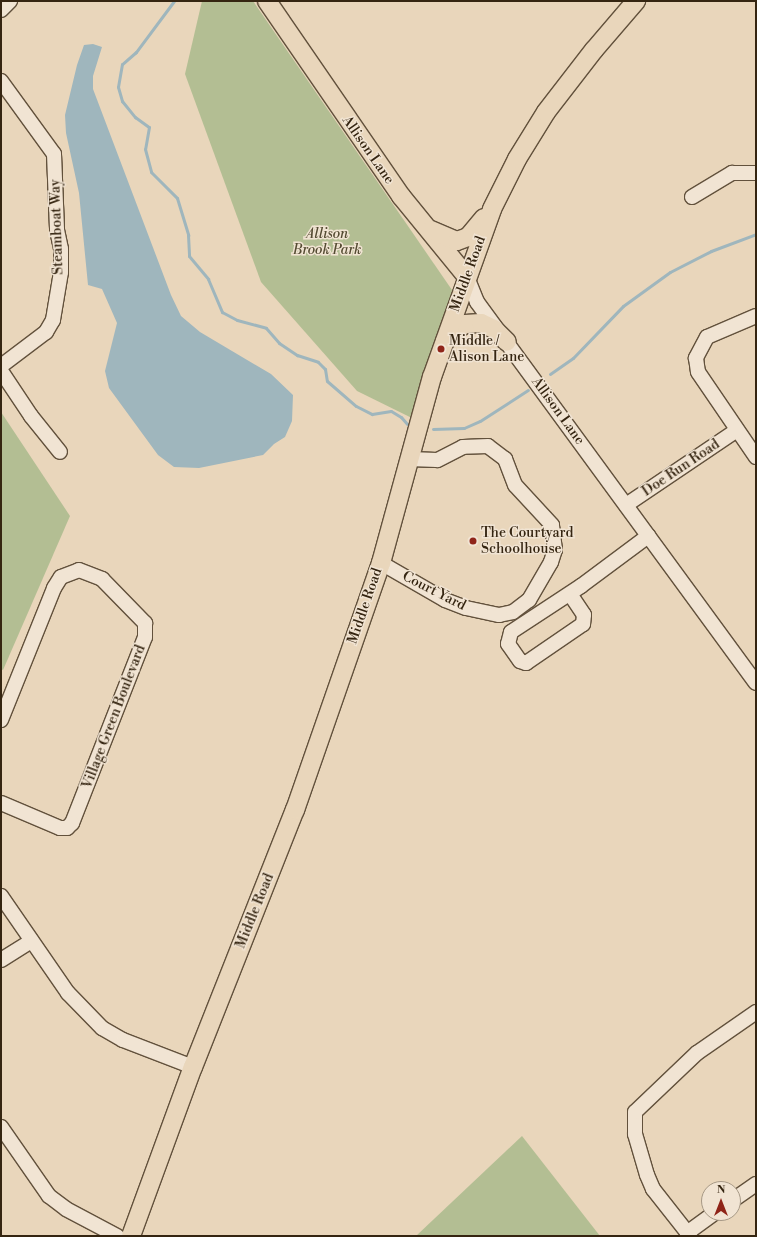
<!DOCTYPE html>
<html>
<head>
<meta charset="utf-8">
<style>
  body { margin:0 }
  #map { position:relative; width:757px; height:1237px; overflow:hidden; background:#e9d6bb; font-family:"Libre Bodoni",serif }
  div>[style] { position:absolute }
  .green>* { inset:0; background:#b3be93 }
  .water>* { inset:0; background:#9fb6bd }
  .stream>* { height:3px; margin:-1.5px; padding:0 1.5px; transform-origin:1.5px; border-radius:1.5px; background:#9fb6bd }
  .roads { filter:drop-shadow(1px 0 #62513c) drop-shadow(-1px 0 #62513c) drop-shadow(0 1px #62513c) drop-shadow(0 -1px #62513c) }
  .minor>* { height:14px; margin:-7px; padding:0 7px; transform-origin:7px; border-radius:7px; background:#f1e4d3 }
  .major>* { height:18px; margin:-9px; padding:0 9px; transform-origin:9px; border-radius:9px; background:#e9d6bb }
  .dots>* { width:11px; height:11px; translate:-50% -50%; box-sizing:border-box; border:2px solid #f1e4d3; border-radius:50% }
  span { translate:-50% -50%; white-space:nowrap; text-align:center; line-height:1.15; -webkit-text-stroke:3px #f1e4d3; paint-order:stroke }
  .street-label { font-size:14px; color:#352511 }
  .park-label { font-size:14px; color:#544b32; font-style:italic }
  .poi-label { font-size:14px; color:#352511 }
  .left { translate:0 -50%; text-align:left }
  .frame { position:absolute; inset:0; border:2px solid #352511; pointer-events:none }
  .north { position:absolute; left:701px; top:1181px; width:40px; height:40px; box-sizing:border-box; background:#f1e4d3; border:1px solid #a69885; border-radius:50%; rotate:0deg; font-size:11px; font-weight:700; line-height:16px; text-align:center; color:#352511 }
  .north::after { content:''; display:block; margin:auto; width:14px; height:18px; background:#8f2418; clip-path:polygon(50% 0,100% 100%,50% 72%,0 100%) }
</style>
</head>
<body>
<div id="map">
  <div class="green">
    <i style="clip-path:polygon(202px 1px,253px 1px,452px 290px,420px 422px,357px 391px,261px 282px,185px 74px)"></i>
    <i style="clip-path:polygon(1px 412px,70px 516px,3px 670px,1px 669px)"></i>
    <i style="clip-path:polygon(522px 1136px,600px 1236px,416px 1236px)"></i>
  </div>
  <div class="water">
    <i style="clip-path:polygon(93px 44px,102px 47px,93px 76px,93px 89px,171px 295px,181px 316px,200px 332px,271px 374px,293px 395px,292px 421px,285px 437px,274px 444px,263px 455px,199px 468px,174px 467px,158px 455px,109px 388px,105px 371px,117px 323px,102px 289px,88px 285px,79px 193px,66px 133px,65px 115px,77px 65px,84px 45px)"></i>
  </div>
  <div class="stream">
    <i style="left:174px;top:1px;width:64px;rotate:126.7deg"></i>
    <i style="left:136px;top:52px;width:18px;rotate:139deg"></i>
    <i style="left:122px;top:64px;width:23px;rotate:100deg"></i>
    <i style="left:118px;top:87px;width:15px;rotate:74deg"></i>
    <i style="left:122px;top:101px;width:21px;rotate:51deg"></i>
    <i style="left:135px;top:117px;width:17px;rotate:36deg"></i>
    <i style="left:149px;top:127px;width:22px;rotate:100deg"></i>
    <i style="left:145px;top:149px;width:24px;rotate:75deg"></i>
    <i style="left:151px;top:172px;width:37px;rotate:45deg"></i>
    <i style="left:177px;top:198px;width:39px;rotate:73deg"></i>
    <i style="left:188px;top:235px;width:21px;rotate:87deg"></i>
    <i style="left:189px;top:256px;width:30px;rotate:50deg"></i>
    <i style="left:208px;top:279px;width:36px;rotate:67deg"></i>
    <i style="left:222px;top:312px;width:17px;rotate:28deg"></i>
    <i style="left:237px;top:320px;width:30px;rotate:15deg"></i>
    <i style="left:266px;top:328px;width:20px;rotate:49deg"></i>
    <i style="left:279px;top:343px;width:22px;rotate:34deg"></i>
    <i style="left:297px;top:355px;width:22px;rotate:18deg"></i>
    <i style="left:318px;top:362px;width:10px;rotate:45deg"></i>
    <i style="left:325px;top:369px;width:12px;rotate:81deg"></i>
    <i style="left:327px;top:381px;width:38px;rotate:41deg"></i>
    <i style="left:356px;top:406px;width:18px;rotate:27deg"></i>
    <i style="left:372px;top:414px;width:19px;rotate:-9deg"></i>
    <i style="left:391px;top:411px;width:12px;rotate:31deg"></i>
    <i style="left:401px;top:417px;width:9px;rotate:49deg"></i>
    <i style="left:550px;top:374px;width:28px;rotate:-35deg"></i>
    <i style="left:573px;top:358px;width:72px;rotate:-46.1deg"></i>
    <i style="left:623px;top:306px;width:58px;rotate:-35.9deg"></i>
    <i style="left:670px;top:272px;width:46px;rotate:-27.1deg"></i>
    <i style="left:711px;top:251px;width:48px;rotate:-20.7deg"></i>
    <i style="left:433px;top:429px;width:31px;rotate:-2deg"></i>
    <i style="left:464px;top:428px;width:17px;rotate:-24deg"></i>
    <i style="left:480px;top:421px;width:57px;rotate:-32.9deg"></i>
  </div>
  <div class="roads">
    <div class="minor">
      <i style="left:1px;top:10px;width:13px;rotate:-45deg"></i>
      <i style="left:1px;top:81px;width:90px;rotate:54deg"></i>
      <i style="left:54px;top:154px;width:76px;rotate:87.7deg"></i>
      <i style="left:57px;top:230px;width:19px;rotate:78deg"></i>
      <i style="left:61px;top:249px;width:23px;rotate:90deg"></i>
      <i style="left:61px;top:272px;width:49px;rotate:99.5deg"></i>
      <i style="left:53px;top:320px;width:14px;rotate:120deg"></i>
      <i style="left:46px;top:332px;width:56px;rotate:142.9deg"></i>
      <i style="left:692px;top:197px;width:47px;rotate:-31deg"></i>
      <i style="left:732px;top:173px;width:24px"></i>
      <i style="left:467px;top:277px;width:27px;rotate:68deg"></i>
      <i style="left:477px;top:302px;width:472px;rotate:53.8deg"></i>
      <i style="left:756px;top:316px;width:53px;rotate:156.8deg"></i>
      <i style="left:707px;top:337px;width:24px;rotate:118deg"></i>
      <i style="left:696px;top:358px;width:14px;rotate:82deg"></i>
      <i style="left:698px;top:372px;width:103px;rotate:55.7deg"></i>
      <i style="left:1px;top:371px;width:54px;rotate:56.3deg"></i>
      <i style="left:31px;top:416px;width:46px;rotate:51.1deg"></i>
      <i style="left:626px;top:505px;width:134px;rotate:-34deg"></i>
      <i style="left:381px;top:563px;width:74px;rotate:30deg"></i>
      <i style="left:445px;top:600px;width:22px;rotate:21deg"></i>
      <i style="left:466px;top:608px;width:34px;rotate:12deg"></i>
      <i style="left:499px;top:615px;width:14px;rotate:-12deg"></i>
      <i style="left:513px;top:612px;width:20px;rotate:-37deg"></i>
      <i style="left:529px;top:600px;width:44px;rotate:-59.9deg"></i>
      <i style="left:551px;top:562px;width:13px;rotate:-72deg"></i>
      <i style="left:555px;top:550px;width:25px;rotate:-97deg"></i>
      <i style="left:552px;top:525px;width:54px;rotate:-132.8deg"></i>
      <i style="left:515px;top:485px;width:28px;rotate:-111deg"></i>
      <i style="left:505px;top:459px;width:21px;rotate:-143deg"></i>
      <i style="left:488px;top:446px;width:25px;rotate:178deg"></i>
      <i style="left:463px;top:447px;width:29px;rotate:153deg"></i>
      <i style="left:437px;top:460px;width:28px;rotate:-178deg"></i>
      <i style="left:570px;top:594px;width:25px;rotate:56deg"></i>
      <i style="left:584px;top:615px;width:9px;rotate:96deg"></i>
      <i style="left:583px;top:624px;width:69px;rotate:145.6deg"></i>
      <i style="left:526px;top:663px;width:6px;rotate:-162deg"></i>
      <i style="left:520px;top:661px;width:21px;rotate:-125deg"></i>
      <i style="left:508px;top:644px;width:12px;rotate:-76deg"></i>
      <i style="left:511px;top:632px;width:84px;rotate:-33.3deg"></i>
      <i style="left:581px;top:586px;width:84px;rotate:-36.7deg"></i>
      <i style="left:1px;top:720px;width:142px;rotate:-68.1deg"></i>
      <i style="left:54px;top:588px;width:13px;rotate:-58deg"></i>
      <i style="left:61px;top:577px;width:19px;rotate:-21deg"></i>
      <i style="left:79px;top:570px;width:25px;rotate:21deg"></i>
      <i style="left:102px;top:579px;width:62px;rotate:45.7deg"></i>
      <i style="left:145px;top:623px;width:14px;rotate:90deg"></i>
      <i style="left:145px;top:637px;width:200px;rotate:111.4deg"></i>
      <i style="left:72px;top:823px;width:7px;rotate:135deg"></i>
      <i style="left:67px;top:828px;width:7px;rotate:180deg"></i>
      <i style="left:60px;top:828px;width:64px;rotate:-157deg"></i>
      <i style="left:1px;top:896px;width:118px;rotate:55.4deg"></i>
      <i style="left:68px;top:993px;width:49px;rotate:45.8deg"></i>
      <i style="left:102px;top:1028px;width:24px;rotate:30deg"></i>
      <i style="left:123px;top:1040px;width:75px;rotate:21.1deg"></i>
      <i style="left:1px;top:960px;width:36px;rotate:-32deg"></i>
      <i style="left:1px;top:1127px;width:84px;rotate:55.2deg"></i>
      <i style="left:49px;top:1196px;width:21px;rotate:37deg"></i>
      <i style="left:66px;top:1209px;width:58px;rotate:27.9deg"></i>
      <i style="left:733px;top:1200px;width:28px;rotate:-35deg"></i>
      <i style="left:687px;top:1233px;width:34px;rotate:-36deg"></i>
      <i style="left:690px;top:1236px;width:60px;rotate:-128.2deg"></i>
      <i style="left:653px;top:1189px;width:15px;rotate:-113deg"></i>
      <i style="left:647px;top:1175px;width:43px;rotate:-106.3deg"></i>
      <i style="left:635px;top:1134px;width:22px;rotate:-90deg"></i>
      <i style="left:635px;top:1112px;width:86px;rotate:-43.6deg"></i>
      <i style="left:697px;top:1053px;width:72px;rotate:-34.8deg"></i>
    </div>
    <div class="major">
      <i style="left:267px;top:1px;width:237px;rotate:55.5deg"></i>
      <i style="left:401px;top:196px;width:104px;rotate:50.8deg"></i>
      <i style="left:431px;top:230px;width:28px;rotate:23deg"></i>
      <i style="left:457px;top:241px;width:12px;rotate:-20deg"></i>
      <i style="left:468px;top:237px;width:25px;rotate:-50deg"></i>
      <i style="left:445px;top:341px;width:9px;rotate:-54deg"></i>
      <i style="left:450px;top:334px;width:18px;rotate:-34deg"></i>
      <i style="left:465px;top:324px;width:16px;rotate:-4deg"></i>
      <i style="left:481px;top:323px;width:14px;rotate:25deg"></i>
      <i style="left:494px;top:329px;width:18px;rotate:45deg"></i>
      <i style="left:131px;top:1236px;width:180px;rotate:-69.9deg"></i>
      <i style="left:193px;top:1067px;width:277px;rotate:-68.4deg"></i>
      <i style="left:295px;top:810px;width:262px;rotate:-70.8deg"></i>
      <i style="left:381px;top:563px;width:193px;rotate:-74.7deg"></i>
      <i style="left:432px;top:377px;width:178px;rotate:-70.3deg"></i>
      <i style="left:492px;top:209px;width:56px;rotate:-63.4deg"></i>
      <i style="left:517px;top:159px;width:55px;rotate:-58.3deg"></i>
      <i style="left:546px;top:112px;width:78px;rotate:-52.3deg"></i>
      <i style="left:594px;top:50px;width:65px;rotate:-49.4deg"></i>
    </div>
  </div>
  <div class="dots">
    <i style="left:441px;top:349px;background:#8f2418"></i>
    <i style="left:473px;top:541px;background:#8f2418"></i>
  </div>
  <div class="street-label">
    <span style="left:368px;top:150px;rotate:55deg">Allison Lane</span>
    <span style="left:57px;top:227px;rotate:-92deg">Steamboat Way</span>
    <span style="left:468px;top:274px;rotate:-70deg">Middle Road</span>
    <span style="left:558px;top:411px;rotate:54deg">Allison Lane</span>
    <span style="left:681px;top:468px;rotate:-34deg">Doe Run Road</span>
    <span style="left:434px;top:591px;rotate:27deg">Court Yard</span>
    <span style="left:365px;top:606px;rotate:-71deg">Middle Road</span>
    <span style="left:114px;top:717px;rotate:-69deg">Village Green Boulevard</span>
    <span style="left:255px;top:911px;rotate:-68deg">Middle Road</span>
  </div>
  <div class="park-label">
    <span style="left:327px;top:242px">Allison<br>Brook Park</span>
  </div>
  <div class="poi-label">
    <span class="left" style="left:449px;top:349px">Middle /<br>Alison Lane</span>
    <span class="left" style="left:481px;top:541px">The Courtyard<br>Schoolhouse</span>
  </div>
  <div class="frame"></div>
  <div class="north">N</div>
</div>
</body>
</html>
